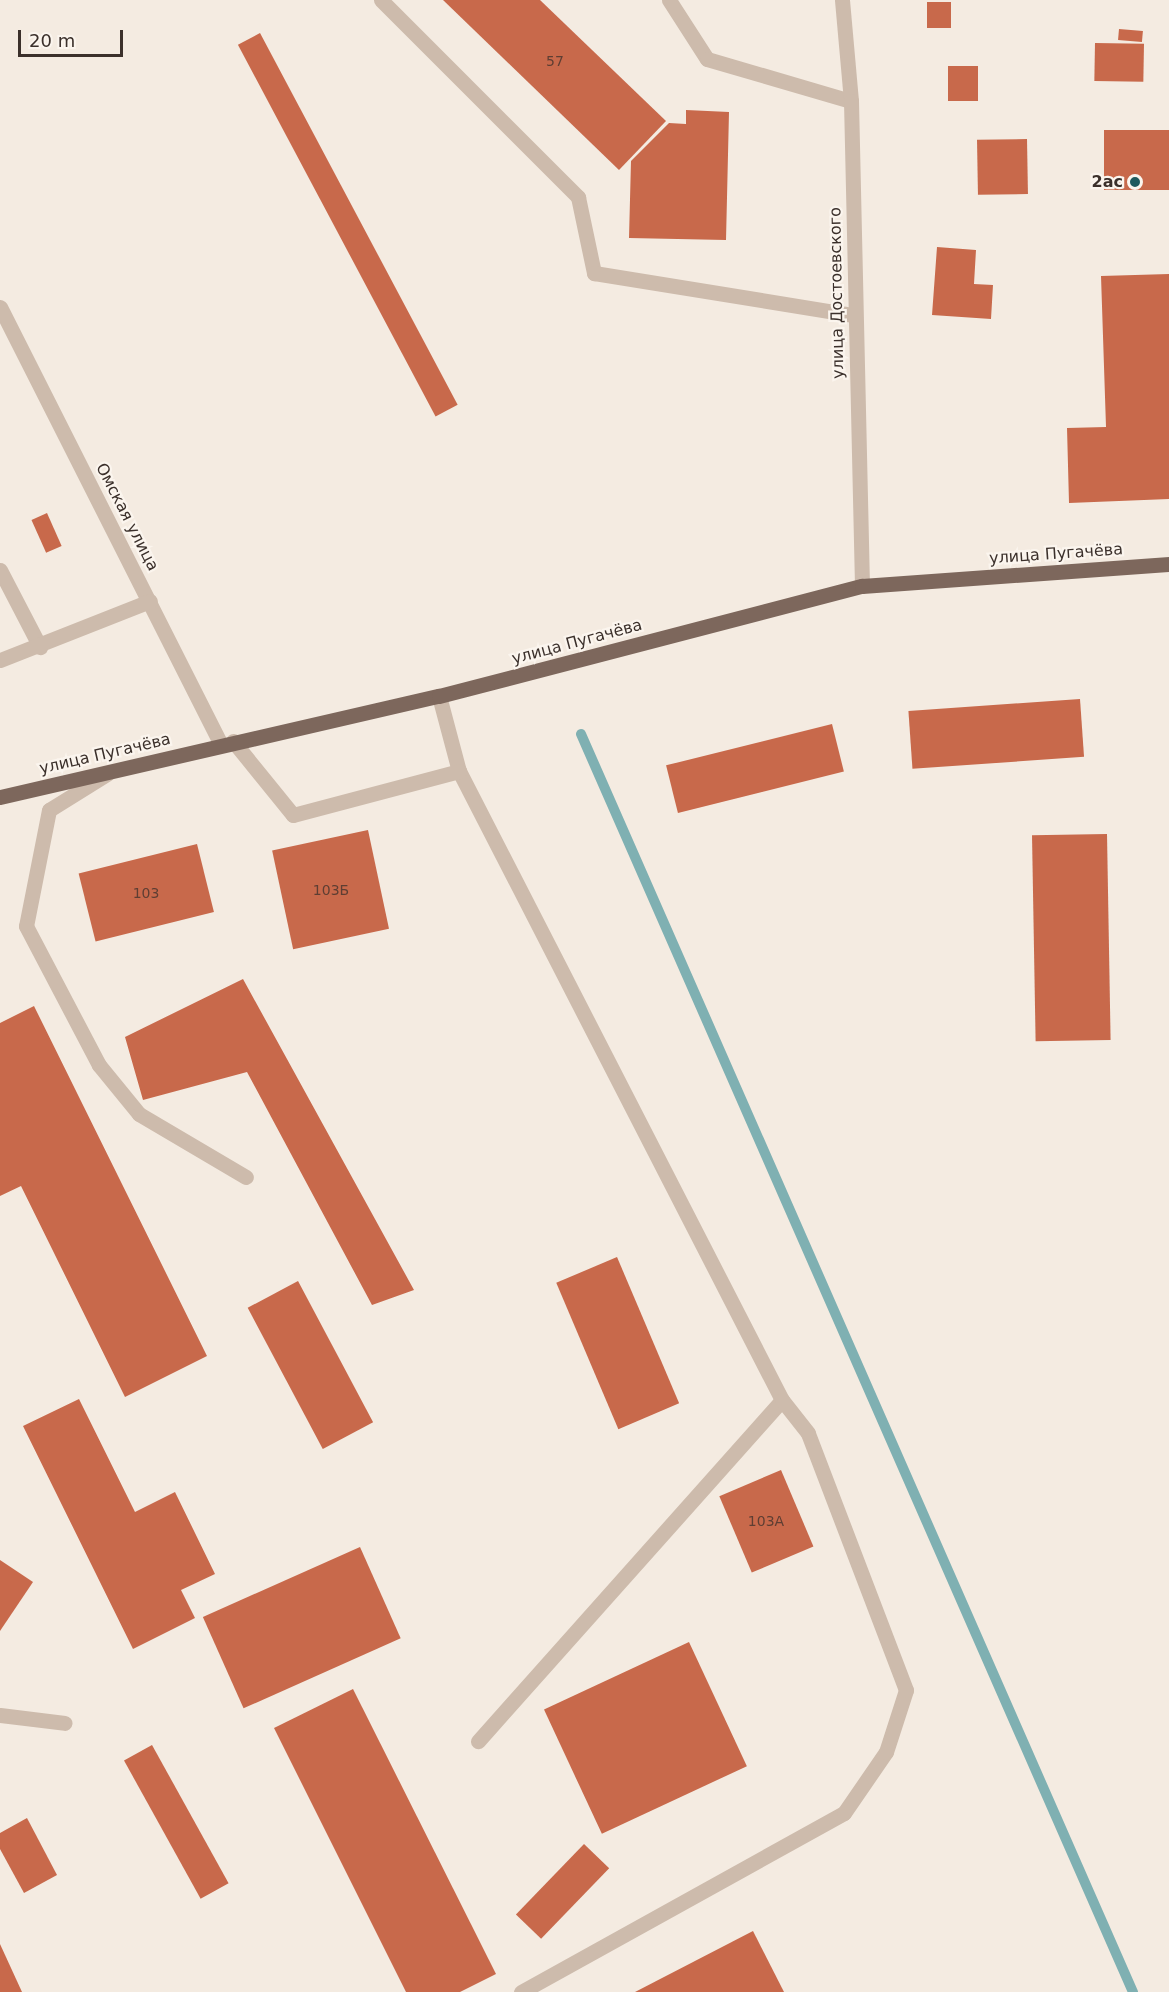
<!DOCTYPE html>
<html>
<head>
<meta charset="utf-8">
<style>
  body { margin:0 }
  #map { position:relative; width:1169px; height:1992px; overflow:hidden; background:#f4ebe1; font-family:"DejaVu Sans",sans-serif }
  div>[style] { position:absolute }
  .stream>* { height:10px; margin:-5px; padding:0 5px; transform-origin:5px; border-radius:5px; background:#7fb0b2 }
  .building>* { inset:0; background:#c8694b; transform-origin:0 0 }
  .minor>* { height:15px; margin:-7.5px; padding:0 7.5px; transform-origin:7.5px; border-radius:7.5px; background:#cdbbac }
  .major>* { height:15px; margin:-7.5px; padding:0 7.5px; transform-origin:7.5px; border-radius:7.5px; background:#7d675c }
  .dots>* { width:16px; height:16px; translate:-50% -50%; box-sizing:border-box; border:3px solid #fbf5ee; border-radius:50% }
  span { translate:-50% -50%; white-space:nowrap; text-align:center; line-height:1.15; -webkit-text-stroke:4.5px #fbf5ee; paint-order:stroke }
  .number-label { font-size:14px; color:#5e3e33 }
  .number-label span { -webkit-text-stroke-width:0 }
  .poi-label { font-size:16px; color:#3b302b; font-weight:700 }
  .right { translate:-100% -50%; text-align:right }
  .street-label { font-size:16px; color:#3b302b }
  .scale { position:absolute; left:18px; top:30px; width:105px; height:27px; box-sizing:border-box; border:3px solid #3b302b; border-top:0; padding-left:8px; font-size:18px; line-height:21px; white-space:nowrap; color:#3b302b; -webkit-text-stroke:4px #fbf5ee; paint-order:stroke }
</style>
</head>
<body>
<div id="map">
  <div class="stream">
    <i style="left:581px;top:734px;width:1374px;rotate:66.31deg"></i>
  </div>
  <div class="building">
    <i style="clip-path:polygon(443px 0,540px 0,666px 121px,619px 170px)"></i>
    <i style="left:927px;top:2px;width:24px;height:26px"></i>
    <i style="left:1119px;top:29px;width:24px;height:11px;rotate:5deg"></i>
    <i style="left:260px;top:33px;width:421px;height:25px;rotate:62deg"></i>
    <i style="left:1095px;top:43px;width:49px;height:38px;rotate:1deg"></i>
    <i style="left:948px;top:66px;width:30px;height:35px"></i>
    <i style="clip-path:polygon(686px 110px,729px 112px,726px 240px,629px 238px,631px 161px,669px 123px,686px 124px)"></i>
    <i style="left:1169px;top:130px;width:60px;height:65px;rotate:90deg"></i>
    <i style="left:1027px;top:139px;width:55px;height:50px;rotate:89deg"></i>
    <i style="clip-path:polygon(937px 247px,976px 250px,974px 284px,993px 285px,991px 319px,932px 315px)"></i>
    <i style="clip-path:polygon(1169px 274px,1169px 499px,1069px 503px,1067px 428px,1106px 427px,1101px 276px)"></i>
    <i style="left:47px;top:513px;width:36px;height:17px;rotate:66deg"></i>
    <i style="left:1080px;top:699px;width:58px;height:172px;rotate:86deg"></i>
    <i style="left:832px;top:724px;width:49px;height:171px;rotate:76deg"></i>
    <i style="left:368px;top:830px;width:101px;height:98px;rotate:78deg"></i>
    <i style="left:1107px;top:834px;width:206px;height:75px;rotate:89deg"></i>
    <i style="left:197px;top:844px;width:70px;height:122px;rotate:76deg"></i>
    <i style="clip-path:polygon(243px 979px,414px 1290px,372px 1305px,247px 1072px,143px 1100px,125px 1037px)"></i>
    <i style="clip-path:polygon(34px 1006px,207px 1356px,125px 1397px,21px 1186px,0 1196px,0 1023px)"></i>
    <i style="left:617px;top:1257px;width:159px;height:66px;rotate:67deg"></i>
    <i style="left:298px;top:1281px;width:160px;height:57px;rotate:62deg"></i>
    <i style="clip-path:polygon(79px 1399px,135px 1512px,175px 1492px,215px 1574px,181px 1590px,195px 1618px,133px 1649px,23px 1426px)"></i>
    <i style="left:781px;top:1470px;width:83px;height:67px;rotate:67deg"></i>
    <i style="left:360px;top:1547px;width:100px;height:172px;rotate:66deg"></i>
    <i style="clip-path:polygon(0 1560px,33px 1582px,0 1631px)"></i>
    <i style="left:689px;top:1642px;width:137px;height:160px;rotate:65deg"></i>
    <i style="clip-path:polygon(353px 1689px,496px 1974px,460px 1992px,406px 1992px,274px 1728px)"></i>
    <i style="left:152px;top:1745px;width:158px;height:32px;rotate:61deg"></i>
    <i style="clip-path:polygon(27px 1818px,57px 1875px,24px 1893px,0 1849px,0 1833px)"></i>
    <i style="left:584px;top:1844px;width:35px;height:98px;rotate:44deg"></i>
    <i style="clip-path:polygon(753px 1931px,784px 1992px,635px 1992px)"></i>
    <i style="clip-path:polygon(0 1944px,22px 1992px,0 1992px)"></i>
  </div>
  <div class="minor">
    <i style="left:381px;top:0;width:279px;rotate:45deg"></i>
    <i style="left:578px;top:197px;width:78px;rotate:78.1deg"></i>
    <i style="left:594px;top:273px;width:263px;rotate:9.2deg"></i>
    <i style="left:669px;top:0;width:70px;rotate:57.2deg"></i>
    <i style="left:707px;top:59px;width:150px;rotate:16.3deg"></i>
    <i style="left:842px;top:0;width:101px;rotate:84.9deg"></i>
    <i style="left:851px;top:101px;width:485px;rotate:88.7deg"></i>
    <i style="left:0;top:307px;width:490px;rotate:63.2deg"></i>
    <i style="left:0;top:570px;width:87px;rotate:62.5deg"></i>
    <i style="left:0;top:660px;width:161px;rotate:-21.5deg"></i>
    <i style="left:439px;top:696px;width:78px;rotate:75.1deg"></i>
    <i style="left:459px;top:771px;width:707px;rotate:62.82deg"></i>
    <i style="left:782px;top:1400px;width:457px;rotate:131.7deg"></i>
    <i style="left:233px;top:741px;width:95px;rotate:51deg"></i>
    <i style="left:293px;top:815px;width:172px;rotate:-14.8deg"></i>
    <i style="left:107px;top:774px;width:68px;rotate:148.2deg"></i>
    <i style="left:49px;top:810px;width:118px;rotate:101.2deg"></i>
    <i style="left:26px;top:926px;width:157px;rotate:62.3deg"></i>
    <i style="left:99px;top:1065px;width:63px;rotate:50.8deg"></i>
    <i style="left:139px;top:1114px;width:124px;rotate:30.5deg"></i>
    <i style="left:0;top:1715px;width:65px;rotate:7deg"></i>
    <i style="left:521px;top:1992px;width:369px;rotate:-29deg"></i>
    <i style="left:844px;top:1813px;width:74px;rotate:-55.5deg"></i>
    <i style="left:886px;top:1752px;width:65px;rotate:-72.1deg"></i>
    <i style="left:906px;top:1690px;width:275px;rotate:-110.9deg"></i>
    <i style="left:808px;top:1433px;width:42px;rotate:-128.2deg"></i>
  </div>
  <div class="major">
    <i style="left:0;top:797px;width:450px;rotate:-13deg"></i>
    <i style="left:439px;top:696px;width:437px;rotate:-14.6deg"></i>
    <i style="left:862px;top:586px;width:308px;rotate:-4.1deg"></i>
  </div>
  <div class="dots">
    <i style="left:1135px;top:182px;background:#1f5a5e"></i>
  </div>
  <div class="number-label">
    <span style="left:555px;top:61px">57</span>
    <span style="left:331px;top:890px">103Б</span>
    <span style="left:146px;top:893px">103</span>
    <span style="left:766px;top:1521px">103А</span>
  </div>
  <div class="poi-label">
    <span class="right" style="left:1123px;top:182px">2ас</span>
  </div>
  <div class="street-label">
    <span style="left:837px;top:293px;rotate:-91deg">улица Достоевского</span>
    <span style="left:127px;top:517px;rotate:63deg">Омская улица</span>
    <span style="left:1056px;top:554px;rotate:-4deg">улица Пугачёва</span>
    <span style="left:577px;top:642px;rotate:-15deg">улица Пугачёва</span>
    <span style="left:105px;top:754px;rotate:-13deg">улица Пугачёва</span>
  </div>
  <div class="scale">20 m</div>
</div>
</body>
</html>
